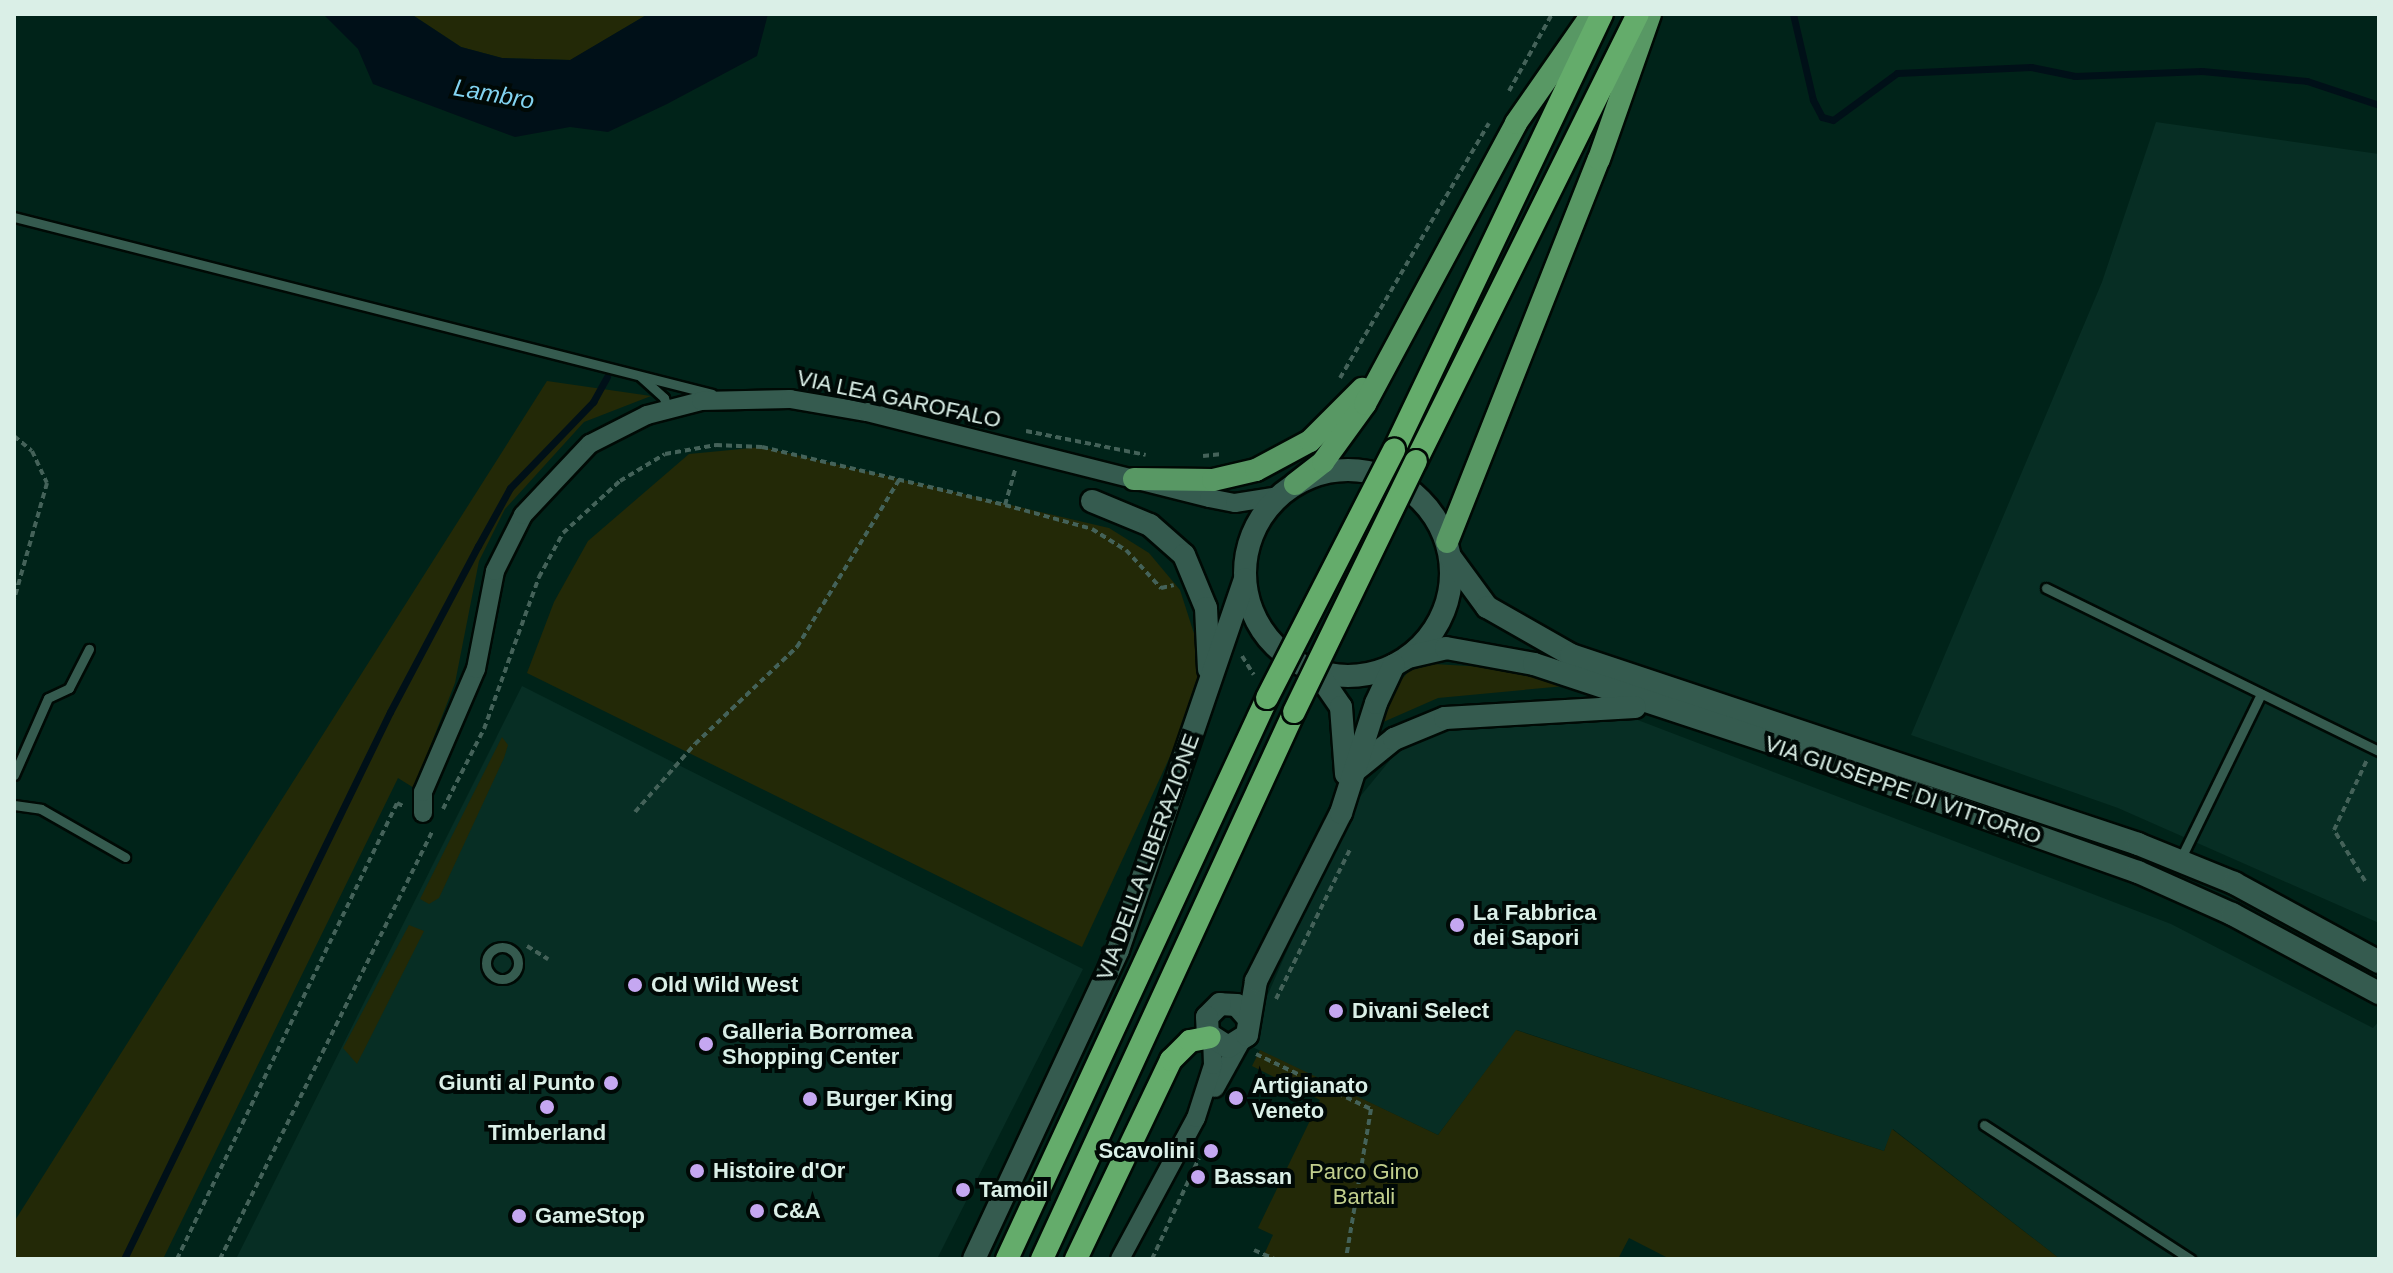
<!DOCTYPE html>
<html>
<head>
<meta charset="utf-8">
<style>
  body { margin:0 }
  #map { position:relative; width:2393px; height:1273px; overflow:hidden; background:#002319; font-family:Helvetica,sans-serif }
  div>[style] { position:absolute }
  .built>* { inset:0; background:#072e24 }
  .green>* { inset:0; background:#232907 }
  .water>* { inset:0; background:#001018 }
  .stream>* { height:7px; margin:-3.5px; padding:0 3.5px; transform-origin:3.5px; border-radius:3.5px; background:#001018 }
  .path>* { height:4px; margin-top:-2px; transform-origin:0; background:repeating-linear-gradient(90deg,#446259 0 6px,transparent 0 10px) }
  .roads { filter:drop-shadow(2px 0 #000a05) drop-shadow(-2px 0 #000a05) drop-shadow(0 2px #000a05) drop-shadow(0 -2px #000a05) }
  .service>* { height:9px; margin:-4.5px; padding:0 4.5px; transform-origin:4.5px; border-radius:4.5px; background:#355b4f }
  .service>.ring { margin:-4.5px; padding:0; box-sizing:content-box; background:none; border:9px solid #355b4f; border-radius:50% }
  .minor>* { height:18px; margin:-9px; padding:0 9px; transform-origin:9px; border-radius:9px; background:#355b4f }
  .secondary>* { height:22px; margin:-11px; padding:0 11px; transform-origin:11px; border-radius:11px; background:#355b4f }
  .secondary>.ring { margin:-11px; padding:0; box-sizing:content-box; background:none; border:22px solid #355b4f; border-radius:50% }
  .primary>* { height:22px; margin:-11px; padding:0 11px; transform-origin:11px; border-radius:11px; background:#589864 }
  .trunk>* { height:22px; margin:-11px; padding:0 11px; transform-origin:11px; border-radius:11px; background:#64ac6b }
  .bridges { filter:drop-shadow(2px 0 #000a05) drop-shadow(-2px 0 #000a05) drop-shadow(0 2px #000a05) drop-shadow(0 -2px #000a05) }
  .trunk-bridge>* { height:22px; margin:-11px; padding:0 11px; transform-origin:11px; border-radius:11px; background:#64ac6b }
  .dots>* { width:22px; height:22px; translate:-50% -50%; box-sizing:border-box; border:4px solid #000906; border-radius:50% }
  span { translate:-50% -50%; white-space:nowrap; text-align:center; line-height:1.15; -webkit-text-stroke:8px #000906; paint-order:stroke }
  .street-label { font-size:22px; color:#daefe7 }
  .poi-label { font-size:22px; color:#daefe7; font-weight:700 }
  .left { translate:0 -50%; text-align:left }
  .right { translate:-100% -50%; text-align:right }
  .park-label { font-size:22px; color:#c1cf8d }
  .water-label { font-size:24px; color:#82d3f0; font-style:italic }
  .frame { position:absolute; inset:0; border:16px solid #daefe7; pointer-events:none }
</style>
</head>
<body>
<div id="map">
  <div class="built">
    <i style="clip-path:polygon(2156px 122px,2379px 154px,2379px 923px,2118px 808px,1911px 735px,2102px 282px)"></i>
    <i style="clip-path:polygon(522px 686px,1083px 969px,937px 1259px,236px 1259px)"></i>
    <i style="clip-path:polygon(1609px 709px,2171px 924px,2373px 1028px,2379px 1021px,2379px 1259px,2060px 1259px,1893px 1129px,1884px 1151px,1517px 1030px,1438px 1135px,1246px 1044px,1349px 810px,1396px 753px,1450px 725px)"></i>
  </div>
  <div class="green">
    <i style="clip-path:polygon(411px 14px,648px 14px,571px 60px,502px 58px,461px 47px)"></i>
    <i style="clip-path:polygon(547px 381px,651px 396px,584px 422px,505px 509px,479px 561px,455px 683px,414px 788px,398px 778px,163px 1259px,14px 1259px,14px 1222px)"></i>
    <i style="clip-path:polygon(762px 447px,1109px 528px,1149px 553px,1180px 590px,1199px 649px,1197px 698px,1082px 947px,527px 673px,554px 602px,588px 541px,689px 454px)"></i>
    <i style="clip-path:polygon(1433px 664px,1503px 668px,1565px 686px,1438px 698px,1381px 723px,1396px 686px,1409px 671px)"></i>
    <i style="clip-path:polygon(502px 737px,508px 745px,504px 758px,439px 898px,429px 904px,420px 899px)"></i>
    <i style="clip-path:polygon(409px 925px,424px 931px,357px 1064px,343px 1048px)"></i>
    <i style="clip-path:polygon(1516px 1030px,1884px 1151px,1892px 1129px,2060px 1259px,1670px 1259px,1629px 1238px,1618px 1259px,1262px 1259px,1273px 1235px,1258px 1228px,1320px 1100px,1252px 1066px,1260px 1050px,1438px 1135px)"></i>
  </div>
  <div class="water">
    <i style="clip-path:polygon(323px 14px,411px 14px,461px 47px,502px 58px,570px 60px,648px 14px,768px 14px,757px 56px,667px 104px,608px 132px,570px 127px,515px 137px,373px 84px,358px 49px)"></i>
  </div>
  <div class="stream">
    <i style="left:1793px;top:14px;width:88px;rotate:76.9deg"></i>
    <i style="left:1813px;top:100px;width:19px;rotate:62deg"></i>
    <i style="left:1822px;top:117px;width:11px;rotate:15deg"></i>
    <i style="left:1833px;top:120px;width:79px;rotate:-36.3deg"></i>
    <i style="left:1897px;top:73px;width:134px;rotate:-2.6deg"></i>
    <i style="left:2031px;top:67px;width:45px;rotate:11.6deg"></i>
    <i style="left:2075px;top:76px;width:127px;rotate:-2.3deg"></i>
    <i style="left:2202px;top:71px;width:105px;rotate:5.4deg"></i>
    <i style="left:2307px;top:81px;width:76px;rotate:18.4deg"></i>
    <i style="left:124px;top:1259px;width:608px;rotate:-64.07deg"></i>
    <i style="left:390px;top:712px;width:188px;rotate:-62.1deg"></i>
    <i style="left:478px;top:546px;width:66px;rotate:-61.1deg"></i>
    <i style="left:510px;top:488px;width:120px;rotate:-46deg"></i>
    <i style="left:593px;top:402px;width:29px;rotate:-61deg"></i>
  </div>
  <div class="path">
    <i style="left:1509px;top:91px;width:88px;rotate:-60.8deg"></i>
    <i style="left:1340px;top:378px;width:295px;rotate:-59.7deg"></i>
    <i style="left:1026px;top:431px;width:122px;rotate:11.3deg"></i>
    <i style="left:14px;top:436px;width:23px;rotate:40deg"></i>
    <i style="left:32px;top:451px;width:35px;rotate:65deg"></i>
    <i style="left:47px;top:483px;width:122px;rotate:105.8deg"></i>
    <i style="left:1203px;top:456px;width:19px;rotate:-6deg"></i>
    <i style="left:1005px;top:505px;width:37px;rotate:-74deg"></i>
    <i style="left:1242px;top:656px;width:22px;rotate:58deg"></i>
    <i style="left:443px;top:809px;width:90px;rotate:-62.9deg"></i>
    <i style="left:484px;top:729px;width:162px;rotate:-70.1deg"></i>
    <i style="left:539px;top:577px;width:50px;rotate:-61.4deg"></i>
    <i style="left:563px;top:533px;width:77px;rotate:-42.4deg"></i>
    <i style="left:620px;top:481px;width:52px;rotate:-31deg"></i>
    <i style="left:665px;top:454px;width:52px;rotate:-10deg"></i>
    <i style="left:716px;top:445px;width:46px;rotate:2.5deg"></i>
    <i style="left:762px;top:447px;width:250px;rotate:13.4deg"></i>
    <i style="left:1005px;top:505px;width:90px;rotate:15.4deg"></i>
    <i style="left:1092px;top:529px;width:40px;rotate:32deg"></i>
    <i style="left:1126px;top:550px;width:52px;rotate:47.4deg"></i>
    <i style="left:1161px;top:588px;width:13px;rotate:-13deg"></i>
    <i style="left:635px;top:812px;width:91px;rotate:-48.6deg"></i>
    <i style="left:695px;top:744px;width:141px;rotate:-43.6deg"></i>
    <i style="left:797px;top:647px;width:196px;rotate:-58.6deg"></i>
    <i style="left:2365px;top:881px;width:60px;rotate:-121.3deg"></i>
    <i style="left:2334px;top:830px;width:77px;rotate:-64.8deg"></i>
    <i style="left:527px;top:946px;width:25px;rotate:32deg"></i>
    <i style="left:1276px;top:999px;width:167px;rotate:-63.7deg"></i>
    <i style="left:1256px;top:1054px;width:127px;rotate:25.6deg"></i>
    <i style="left:1371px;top:1109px;width:152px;rotate:99.5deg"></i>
    <i style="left:1254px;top:1250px;width:22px;rotate:24deg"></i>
    <i style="left:177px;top:1259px;width:506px;rotate:-64.24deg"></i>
    <i style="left:397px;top:803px;width:9px;rotate:27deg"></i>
    <i style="left:220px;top:1259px;width:478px;rotate:-63.6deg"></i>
    <i style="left:1152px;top:1259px;width:111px;rotate:-65deg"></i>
  </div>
  <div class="roads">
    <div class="service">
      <i style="left:14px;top:217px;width:720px;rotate:14.23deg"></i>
      <i style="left:641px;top:377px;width:31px;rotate:42deg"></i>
      <i style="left:664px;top:398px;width:13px;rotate:72deg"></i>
      <i style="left:2046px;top:588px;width:371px;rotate:26.1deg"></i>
      <i style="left:14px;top:775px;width:84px;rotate:-66.2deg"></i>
      <i style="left:48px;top:698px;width:23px;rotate:-25deg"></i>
      <i style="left:69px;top:688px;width:44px;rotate:-62.9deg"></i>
      <i style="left:14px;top:805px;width:27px;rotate:8deg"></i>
      <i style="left:41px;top:809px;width:97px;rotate:29.7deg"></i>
      <i style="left:2180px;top:860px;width:185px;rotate:-64deg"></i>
      <i class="ring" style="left:486px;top:947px;width:23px;height:23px"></i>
      <i style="left:1984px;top:1125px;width:246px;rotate:33deg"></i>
    </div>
    <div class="minor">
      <i style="left:423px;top:813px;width:21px;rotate:-90deg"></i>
      <i style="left:423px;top:792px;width:134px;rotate:-66.7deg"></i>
      <i style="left:476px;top:669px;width:100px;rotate:-79deg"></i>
      <i style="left:495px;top:571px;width:63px;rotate:-63.4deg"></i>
      <i style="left:523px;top:515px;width:98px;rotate:-46.7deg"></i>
      <i style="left:590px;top:444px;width:64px;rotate:-27deg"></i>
      <i style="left:647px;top:415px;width:56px;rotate:-14.5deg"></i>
      <i style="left:701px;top:401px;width:89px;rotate:-1.3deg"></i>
      <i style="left:790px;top:399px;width:78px;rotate:9.6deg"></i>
      <i style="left:867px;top:412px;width:353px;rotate:14.1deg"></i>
      <i style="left:1209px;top:498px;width:26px;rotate:11deg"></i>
      <i style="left:1235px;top:503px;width:45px;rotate:-9deg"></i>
      <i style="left:1215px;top:1088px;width:54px;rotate:-61deg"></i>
      <i style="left:1120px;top:1259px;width:160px;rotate:-61.7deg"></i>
      <i style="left:1196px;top:1118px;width:56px;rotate:-72.2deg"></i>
      <i style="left:1213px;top:1065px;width:26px;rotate:-92deg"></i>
    </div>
    <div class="secondary">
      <i class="ring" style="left:1245px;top:470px;width:184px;height:184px"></i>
      <i style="left:1092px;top:501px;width:63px;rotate:22.5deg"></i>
      <i style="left:1150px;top:525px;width:45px;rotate:41.4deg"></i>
      <i style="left:1184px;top:555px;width:57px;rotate:67.5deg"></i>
      <i style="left:1206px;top:608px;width:61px;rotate:87.2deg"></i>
      <i style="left:1451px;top:558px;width:61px;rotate:53.7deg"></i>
      <i style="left:1487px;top:607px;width:97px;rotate:29.7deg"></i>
      <i style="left:1571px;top:655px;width:598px;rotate:18.43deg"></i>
      <i style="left:2138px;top:844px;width:104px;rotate:22.1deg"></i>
      <i style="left:2234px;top:883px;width:165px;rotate:28.6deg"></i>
      <i style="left:1408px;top:657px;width:39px;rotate:-13deg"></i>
      <i style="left:1446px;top:648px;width:89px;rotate:10.3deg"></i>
      <i style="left:1534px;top:664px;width:268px;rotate:18.3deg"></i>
      <i style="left:1788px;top:748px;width:371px;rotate:19.5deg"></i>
      <i style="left:2138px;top:872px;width:103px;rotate:24.1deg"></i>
      <i style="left:2232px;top:914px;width:167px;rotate:28.3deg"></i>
      <i style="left:1317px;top:672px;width:42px;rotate:55.6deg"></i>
      <i style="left:1341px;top:707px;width:67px;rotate:85.7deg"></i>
      <i style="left:1357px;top:769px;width:48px;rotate:-39deg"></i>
      <i style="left:1394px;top:739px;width:55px;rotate:-22.4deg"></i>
      <i style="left:1445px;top:718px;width:190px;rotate:-3.3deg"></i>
      <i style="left:1249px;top:1019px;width:18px;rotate:-131deg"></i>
      <i style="left:1237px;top:1005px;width:17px;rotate:-177deg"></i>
      <i style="left:1220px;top:1004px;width:18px;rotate:135deg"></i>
      <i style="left:1207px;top:1017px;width:17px;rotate:87deg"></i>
      <i style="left:1208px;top:1034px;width:24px;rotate:33deg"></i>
      <i style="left:1228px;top:1047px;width:22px;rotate:-32deg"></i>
      <i style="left:1247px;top:1035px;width:55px;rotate:-80.5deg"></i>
      <i style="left:1256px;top:981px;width:188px;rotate:-63.2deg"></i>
      <i style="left:1341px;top:813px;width:115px;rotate:-72.3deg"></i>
      <i style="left:1376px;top:703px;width:42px;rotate:-64.7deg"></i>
      <i style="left:974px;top:1259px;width:341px;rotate:-65deg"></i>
      <i style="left:1118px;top:950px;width:392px;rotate:-71.1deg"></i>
    </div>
    <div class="primary">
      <i style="left:1134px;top:479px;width:79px;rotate:0.7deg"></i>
      <i style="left:1213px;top:480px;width:44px;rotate:-13.1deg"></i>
      <i style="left:1256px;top:470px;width:61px;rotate:-28.2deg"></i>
      <i style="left:1310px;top:441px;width:74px;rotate:-45deg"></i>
      <i style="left:1295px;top:484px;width:36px;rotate:-38deg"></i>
      <i style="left:1323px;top:462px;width:72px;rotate:-54.1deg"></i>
      <i style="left:1365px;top:404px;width:319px;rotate:-61.7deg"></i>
      <i style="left:1516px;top:123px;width:133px;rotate:-55.1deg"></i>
      <i style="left:1447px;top:542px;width:412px;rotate:-68.4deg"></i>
      <i style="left:1599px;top:159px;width:154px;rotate:-70.6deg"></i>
    </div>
    <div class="trunk">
      <i style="left:1394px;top:450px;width:483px;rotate:-64.5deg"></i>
      <i style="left:1416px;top:461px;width:499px;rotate:-63.6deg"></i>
      <i style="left:1007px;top:1259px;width:618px;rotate:-65.13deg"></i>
      <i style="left:1042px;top:1259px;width:602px;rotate:-65.26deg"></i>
      <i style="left:1076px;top:1259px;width:221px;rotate:-64.5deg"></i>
      <i style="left:1171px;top:1060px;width:27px;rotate:-45deg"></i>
      <i style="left:1190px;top:1041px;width:20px;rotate:-11deg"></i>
    </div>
  </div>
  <div class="bridges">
    <div class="trunk-bridge">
      <i style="left:1267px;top:698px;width:279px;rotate:-62.9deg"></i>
      <i style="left:1294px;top:712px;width:279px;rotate:-64.1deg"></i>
    </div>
  </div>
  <div class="dots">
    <i style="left:1457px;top:925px;background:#c5a7f1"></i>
    <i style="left:635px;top:985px;background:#c5a7f1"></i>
    <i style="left:1336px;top:1011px;background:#c5a7f1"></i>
    <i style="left:706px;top:1044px;background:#c5a7f1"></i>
    <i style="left:611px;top:1083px;background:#c5a7f1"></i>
    <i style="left:1236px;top:1098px;background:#c5a7f1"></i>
    <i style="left:810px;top:1099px;background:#c5a7f1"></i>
    <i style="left:547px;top:1107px;background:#c5a7f1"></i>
    <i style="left:1211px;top:1151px;background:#c5a7f1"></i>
    <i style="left:697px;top:1171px;background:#c5a7f1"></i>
    <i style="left:1198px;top:1177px;background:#c5a7f1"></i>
    <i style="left:963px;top:1190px;background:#c5a7f1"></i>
    <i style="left:757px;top:1211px;background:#c5a7f1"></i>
    <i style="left:519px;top:1216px;background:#c5a7f1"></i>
  </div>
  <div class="street-label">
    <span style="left:899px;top:399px;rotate:12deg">VIA LEA GAROFALO</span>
    <span style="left:1903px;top:790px;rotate:19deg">VIA GIUSEPPE DI VITTORIO</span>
    <span style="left:1148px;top:857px;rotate:-70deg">VIA DELLA LIBERAZIONE</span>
  </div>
  <div class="poi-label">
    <span class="left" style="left:1473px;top:925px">La Fabbrica<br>dei Sapori</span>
    <span class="left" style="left:651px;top:985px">Old Wild West</span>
    <span class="left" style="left:1352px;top:1011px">Divani Select</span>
    <span class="left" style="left:722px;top:1044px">Galleria Borromea<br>Shopping Center</span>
    <span class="right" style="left:595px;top:1083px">Giunti al Punto</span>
    <span class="left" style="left:1252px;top:1098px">Artigianato<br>Veneto</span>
    <span class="left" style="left:826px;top:1099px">Burger King</span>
    <span style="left:547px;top:1133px">Timberland</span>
    <span class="right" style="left:1195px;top:1151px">Scavolini</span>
    <span class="left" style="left:713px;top:1171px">Histoire d'Or</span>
    <span class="left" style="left:1214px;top:1177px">Bassan</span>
    <span class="left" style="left:979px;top:1190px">Tamoil</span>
    <span class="left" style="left:773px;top:1211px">C&amp;A</span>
    <span class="left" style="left:535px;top:1216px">GameStop</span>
  </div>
  <div class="park-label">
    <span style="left:1364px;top:1184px">Parco Gino<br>Bartali</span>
  </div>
  <div class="water-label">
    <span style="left:494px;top:94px;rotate:10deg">Lambro</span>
  </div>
  <div class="frame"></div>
</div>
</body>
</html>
